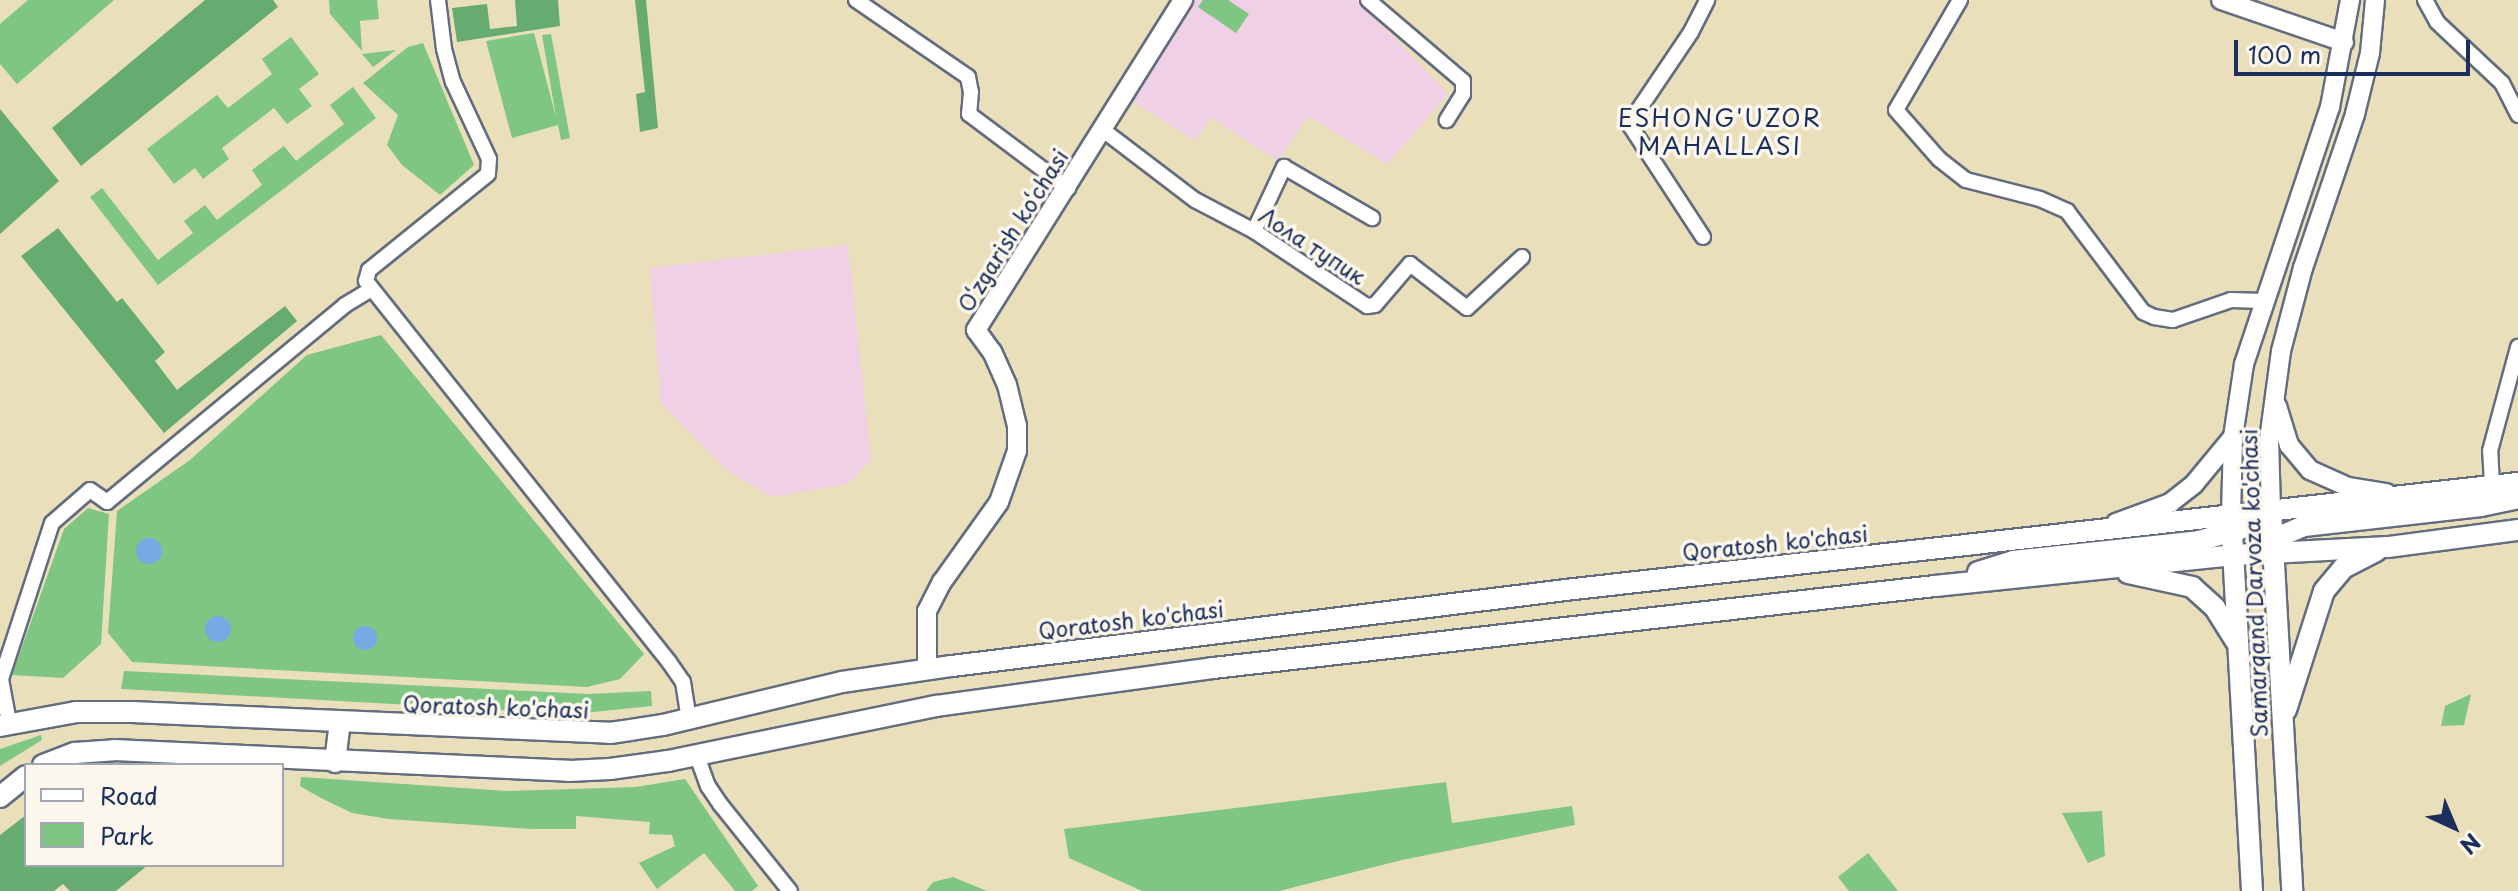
<!DOCTYPE html>
<html>
<head>
<meta charset="utf-8">
<style>
  body { margin:0 }
  #map { position:relative; width:2518px; height:891px; overflow:hidden; background:#eadfbb; font-family:"Playpen Sans",sans-serif }
  div>[style] { position:absolute }
  .built>* { inset:0; background:#efd0e6 }
  .green>* { inset:0; background:#7ec681 }
  .forest>* { inset:0; background:#66ab6f }
  .water>* { inset:0; background:#77aae3 }
  .round { border-radius:50% }
  .roads { filter:drop-shadow(2px 0 #636d7f) drop-shadow(-2px 0 #636d7f) drop-shadow(0 2px #636d7f) drop-shadow(0 -2px #636d7f) }
  .street>* { height:14px; margin:-7px; padding:0 7px; transform-origin:7px; border-radius:7px; background:#fff }
  .secondary>* { height:18px; margin:-9px; padding:0 9px; transform-origin:9px; border-radius:9px; background:#fff }
  .primary>* { height:20px; margin:-10px; padding:0 10px; transform-origin:10px; border-radius:10px; background:#fff }
  span { translate:-50% -50%; white-space:nowrap; text-align:center; line-height:1.15; -webkit-text-stroke:7px #fbf7ec; paint-order:stroke }
  .street-label { font-size:22px; color:#1b2f5e }
  .neighbourhood-label { font-size:24px; color:#1b2f5e; letter-spacing:2px }
  .legend { position:absolute; left:24px; top:763px; width:260px; height:104px; box-sizing:border-box; background:#fbf7ec; border:2px solid #a1a7b3; margin:0; padding:10px 14px; list-style:none; font-size:24px; color:#1b2f5e }
  .legend li { display:flex; align-items:center; gap:16px; height:40px }
  .legend b { width:40px; border:2px solid #a1a7b3 }
  .north { position:absolute; left:2414px; top:787px; width:80px; height:80px; -webkit-text-stroke:6px #fbf7ec; paint-order:stroke; rotate:136deg; font-size:22px; font-weight:700; line-height:32px; text-align:center; color:#1b2f5e }
  .north::after { content:''; display:block; margin:auto; width:28px; height:36px; background:#1b2f5e; clip-path:polygon(50% 0,100% 100%,50% 72%,0 100%) }
  .scale { position:absolute; left:2234px; top:40px; width:236px; height:36px; box-sizing:border-box; border:4px solid #1b2f5e; border-top:0; padding-left:10px; font-size:24px; line-height:28px; white-space:nowrap; color:#1b2f5e; -webkit-text-stroke:6px #fbf7ec; paint-order:stroke }
</style>
</head>
<body>
<div id="map">
  <div class="built">
    <i style="clip-path:polygon(1192px 0,1357px 0,1448px 94px,1387px 164px,1308px 116px,1278px 161px,1210px 117px,1196px 141px,1130px 100px)"></i>
    <i style="clip-path:polygon(848px 245px,871px 460px,847px 484px,772px 497px,729px 472px,661px 403px,650px 268px)"></i>
  </div>
  <div class="green">
    <i style="clip-path:polygon(28px 0,114px 0,17px 84px,0 64px,0 24px)"></i>
    <i style="clip-path:polygon(329px 0,377px 0,379px 19px,360px 21px,362px 51px,330px 14px)"></i>
    <i style="clip-path:polygon(1203px 0,1228px 0,1249px 14px,1236px 33px,1198px 7px)"></i>
    <i style="clip-path:polygon(534px 33px,556px 117px,542px 35px,551px 34px,570px 138px,561px 140px,558px 125px,512px 138px,486px 41px)"></i>
    <i style="clip-path:polygon(291px 37px,319px 74px,299px 89px,312px 106px,287px 124px,274px 108px,222px 148px,229px 159px,203px 179px,195px 168px,174px 184px,147px 149px,217px 95px,228px 108px,272px 74px,262px 59px)"></i>
    <i style="clip-path:polygon(423px 43px,474px 165px,440px 195px,402px 165px,387px 145px,398px 115px,363px 83px,408px 47px)"></i>
    <i style="clip-path:polygon(396px 50px,373px 67px,362px 54px)"></i>
    <i style="clip-path:polygon(353px 87px,376px 118px,158px 285px,90px 197px,102px 188px,158px 260px,193px 233px,184px 221px,205px 205px,217px 220px,262px 185px,252px 170px,284px 146px,296px 161px,344px 124px,330px 105px)"></i>
    <i style="clip-path:polygon(381px 335px,644px 654px,620px 679px,587px 687px,132px 662px,108px 633px,117px 511px,190px 460px,307px 355px)"></i>
    <i style="clip-path:polygon(88px 508px,109px 514px,101px 644px,63px 678px,12px 675px,64px 529px)"></i>
    <i style="clip-path:polygon(124px 671px,589px 694px,651px 691px,652px 706px,573px 714px,121px 689px)"></i>
    <i style="clip-path:polygon(2471px 694px,2464px 725px,2441px 726px,2445px 706px)"></i>
    <i style="clip-path:polygon(41px 735px,42px 740px,0 766px,0 749px)"></i>
    <i style="clip-path:polygon(301px 777px,507px 791px,636px 787px,685px 779px,758px 886px,752px 891px,735px 891px,704px 853px,657px 889px,639px 863px,675px 846px,672px 835px,649px 834px,650px 822px,576px 816px,576px 829px,531px 829px,389px 819px,352px 813px,319px 797px,300px 786px)"></i>
    <i style="clip-path:polygon(1446px 782px,1452px 823px,1572px 806px,1575px 825px,1402px 860px,1279px 891px,1142px 891px,1069px 858px,1064px 829px)"></i>
    <i style="clip-path:polygon(2102px 811px,2105px 856px,2088px 863px,2062px 813px)"></i>
    <i style="clip-path:polygon(1868px 853px,1898px 891px,1849px 891px,1838px 877px)"></i>
    <i style="clip-path:polygon(953px 877px,987px 891px,926px 891px,933px 882px)"></i>
  </div>
  <div class="forest">
    <i style="clip-path:polygon(205px 0,273px 0,278px 7px,81px 166px,52px 128px)"></i>
    <i style="clip-path:polygon(515px 0,558px 0,560px 26px,457px 42px,452px 8px,487px 4px,490px 29px,517px 26px)"></i>
    <i style="clip-path:polygon(635px 0,646px 0,658px 128px,640px 132px,636px 94px,645px 92px)"></i>
    <i style="clip-path:polygon(0 109px,59px 181px,0 234px)"></i>
    <i style="clip-path:polygon(58px 228px,117px 302px,122px 298px,165px 352px,155px 361px,177px 390px,285px 306px,297px 321px,164px 433px,21px 256px)"></i>
    <i style="clip-path:polygon(26px 815px,26px 865px,148px 865px,116px 891px,70px 891px,63px 884px,54px 891px,0 891px,0 835px)"></i>
  </div>
  <div class="water">
    <i class="round" style="left:136px;top:538px;width:26px;height:26px"></i>
    <i class="round" style="left:205px;top:616px;width:26px;height:26px"></i>
    <i class="round" style="left:353px;top:626px;width:24px;height:24px"></i>
  </div>
  <div class="roads">
    <div class="street">
      <i style="left:438px;top:0;width:49px;rotate:83deg"></i>
      <i style="left:444px;top:49px;width:34px;rotate:75deg"></i>
      <i style="left:453px;top:82px;width:85px;rotate:64.9deg"></i>
      <i style="left:489px;top:159px;width:15px;rotate:94deg"></i>
      <i style="left:488px;top:174px;width:153px;rotate:141.1deg"></i>
      <i style="left:369px;top:270px;width:11px;rotate:105deg"></i>
      <i style="left:366px;top:281px;width:487px;rotate:51.5deg"></i>
      <i style="left:669px;top:662px;width:24px;rotate:55deg"></i>
      <i style="left:683px;top:682px;width:36px;rotate:81deg"></i>
      <i style="left:856px;top:0;width:136px;rotate:34.5deg"></i>
      <i style="left:968px;top:77px;width:15px;rotate:79deg"></i>
      <i style="left:971px;top:92px;width:22px;rotate:95deg"></i>
      <i style="left:969px;top:114px;width:124px;rotate:36.8deg"></i>
      <i style="left:1368px;top:0;width:125px;rotate:40.5deg"></i>
      <i style="left:1463px;top:81px;width:13px;rotate:90deg"></i>
      <i style="left:1463px;top:94px;width:31px;rotate:122deg"></i>
      <i style="left:1960px;top:0;width:127px;rotate:120.2deg"></i>
      <i style="left:1896px;top:110px;width:65px;rotate:48.7deg"></i>
      <i style="left:1939px;top:159px;width:34px;rotate:38deg"></i>
      <i style="left:1966px;top:180px;width:76px;rotate:14.4deg"></i>
      <i style="left:2040px;top:199px;width:30px;rotate:24deg"></i>
      <i style="left:2067px;top:211px;width:126px;rotate:53deg"></i>
      <i style="left:2143px;top:312px;width:12px;rotate:24deg"></i>
      <i style="left:2154px;top:317px;width:19px;rotate:9deg"></i>
      <i style="left:2173px;top:320px;width:61px;rotate:-19deg"></i>
      <i style="left:2231px;top:300px;width:32px;rotate:2deg"></i>
      <i style="left:2425px;top:0;width:25px;rotate:61deg"></i>
      <i style="left:2437px;top:22px;width:89px;rotate:43.2deg"></i>
      <i style="left:2502px;top:83px;width:36px;rotate:63deg"></i>
      <i style="left:1103px;top:130px;width:116px;rotate:37.3deg"></i>
      <i style="left:1195px;top:200px;width:67px;rotate:27.7deg"></i>
      <i style="left:1254px;top:231px;width:136px;rotate:33.6deg"></i>
      <i style="left:1367px;top:306px;width:8px;rotate:-7deg"></i>
      <i style="left:1375px;top:305px;width:54px;rotate:-49.5deg"></i>
      <i style="left:1410px;top:264px;width:72px;rotate:37.7deg"></i>
      <i style="left:1467px;top:308px;width:75px;rotate:-42.8deg"></i>
      <i style="left:1254px;top:231px;width:71px;rotate:-64.9deg"></i>
      <i style="left:1284px;top:167px;width:102px;rotate:30.1deg"></i>
      <i style="left:1703px;top:237px;width:135px;rotate:-123.2deg"></i>
      <i style="left:1629px;top:124px;width:111px;rotate:-56deg"></i>
      <i style="left:1691px;top:32px;width:36px;rotate:-63deg"></i>
      <i style="left:2492px;top:485px;width:34px;rotate:-93deg"></i>
      <i style="left:2490px;top:451px;width:108px;rotate:-74.9deg"></i>
      <i style="left:9px;top:723px;width:45px;rotate:-100.3deg"></i>
      <i style="left:1px;top:679px;width:164px;rotate:-71.9deg"></i>
      <i style="left:52px;top:523px;width:50px;rotate:-41deg"></i>
      <i style="left:90px;top:490px;width:21px;rotate:35deg"></i>
      <i style="left:107px;top:502px;width:309px;rotate:-39.6deg"></i>
      <i style="left:345px;top:305px;width:31px;rotate:-31deg"></i>
      <i style="left:697px;top:756px;width:32px;rotate:70deg"></i>
      <i style="left:708px;top:786px;width:23px;rotate:56deg"></i>
      <i style="left:721px;top:805px;width:110px;rotate:51.3deg"></i>
    </div>
    <div class="secondary">
      <i style="left:2221px;top:0;width:130px;rotate:18.9deg"></i>
      <i style="left:2277px;top:406px;width:41px;rotate:72.9deg"></i>
      <i style="left:2289px;top:445px;width:33px;rotate:50deg"></i>
      <i style="left:2310px;top:470px;width:42px;rotate:24.1deg"></i>
      <i style="left:2348px;top:487px;width:39px;rotate:9deg"></i>
      <i style="left:2271px;top:510px;width:70px;rotate:-91.6deg"></i>
      <i style="left:2269px;top:440px;width:90px;rotate:-82.3deg"></i>
      <i style="left:2281px;top:351px;width:86px;rotate:-75.2deg"></i>
      <i style="left:2303px;top:268px;width:163px;rotate:-71.3deg"></i>
      <i style="left:2355px;top:114px;width:63px;rotate:-76.2deg"></i>
      <i style="left:2370px;top:53px;width:53px;rotate:-84.6deg"></i>
      <i style="left:2231px;top:515px;width:78px;rotate:-88.5deg"></i>
      <i style="left:2233px;top:437px;width:74px;rotate:-81.4deg"></i>
      <i style="left:2244px;top:364px;width:271px;rotate:-71.5deg"></i>
      <i style="left:2330px;top:107px;width:109px;rotate:-79.4deg"></i>
      <i style="left:2116px;top:523px;width:58px;rotate:-20.3deg"></i>
      <i style="left:2170px;top:503px;width:31px;rotate:-38deg"></i>
      <i style="left:2194px;top:484px;width:61px;rotate:-50.3deg"></i>
      <i style="left:927px;top:670px;width:59px;rotate:-90deg"></i>
      <i style="left:927px;top:611px;width:33px;rotate:-63deg"></i>
      <i style="left:942px;top:582px;width:98px;rotate:-54.5deg"></i>
      <i style="left:999px;top:502px;width:54px;rotate:-70.6deg"></i>
      <i style="left:1017px;top:451px;width:25px;rotate:-90deg"></i>
      <i style="left:1017px;top:426px;width:42px;rotate:-103.7deg"></i>
      <i style="left:1007px;top:385px;width:36px;rotate:-114deg"></i>
      <i style="left:992px;top:352px;width:27px;rotate:-126deg"></i>
      <i style="left:976px;top:330px;width:390px;rotate:-57.9deg"></i>
    </div>
    <div class="primary">
      <i style="left:2271px;top:510px;width:382px;rotate:86.8deg"></i>
      <i style="left:2231px;top:515px;width:377px;rotate:86.8deg"></i>
      <i style="left:2262px;top:544px;width:46px;rotate:-23.2deg"></i>
      <i style="left:2304px;top:526px;width:178px;rotate:-6.4deg"></i>
      <i style="left:2481px;top:506px;width:38px;rotate:-12deg"></i>
      <i style="left:1978px;top:572px;width:37px;rotate:-17deg"></i>
      <i style="left:2013px;top:561px;width:187px;rotate:-6.1deg"></i>
      <i style="left:2199px;top:541px;width:43px;rotate:-16.3deg"></i>
      <i style="left:2128px;top:573px;width:66px;rotate:12.3deg"></i>
      <i style="left:2192px;top:587px;width:31px;rotate:42deg"></i>
      <i style="left:2215px;top:608px;width:39px;rotate:58deg"></i>
      <i style="left:2286px;top:710px;width:125px;rotate:-72.3deg"></i>
      <i style="left:2324px;top:591px;width:30px;rotate:-50deg"></i>
      <i style="left:2343px;top:568px;width:37px;rotate:-27deg"></i>
      <i style="left:0;top:726px;width:77px;rotate:-10.4deg"></i>
      <i style="left:76px;top:712px;width:56px"></i>
      <i style="left:132px;top:712px;width:478px;rotate:2.5deg"></i>
      <i style="left:610px;top:733px;width:54px;rotate:-8.6deg"></i>
      <i style="left:663px;top:725px;width:184px;rotate:-13.5deg"></i>
      <i style="left:842px;top:682px;width:111px;rotate:-8.3deg"></i>
      <i style="left:952px;top:666px;width:627px;rotate:-7.06deg"></i>
      <i style="left:1574px;top:589px;width:950px;rotate:-6.41deg"></i>
      <i style="left:335px;top:762px;width:39px;rotate:-83deg"></i>
      <i style="left:43px;top:765px;width:34px;rotate:-21deg"></i>
      <i style="left:75px;top:753px;width:39px;rotate:-4deg"></i>
      <i style="left:114px;top:750px;width:455px;rotate:2.6deg"></i>
      <i style="left:569px;top:771px;width:41px;rotate:-2.8deg"></i>
      <i style="left:610px;top:769px;width:59px;rotate:-7.9deg"></i>
      <i style="left:668px;top:761px;width:274px;rotate:-11.6deg"></i>
      <i style="left:936px;top:706px;width:280px;rotate:-7.8deg"></i>
      <i style="left:1213px;top:668px;width:727px;rotate:-6.48deg"></i>
      <i style="left:1935px;top:586px;width:300px;rotate:-5.9deg"></i>
      <i style="left:2233px;top:555px;width:155px;rotate:-3deg"></i>
      <i style="left:2388px;top:547px;width:131px;rotate:-7.5deg"></i>
      <i style="left:0;top:797px;width:33px;rotate:-39deg"></i>
    </div>
  </div>
  <div class="street-label">
    <span style="left:1012px;top:230px;rotate:-58deg">O‘zgarish ko‘chasi</span>
    <span style="left:1313px;top:245px;rotate:33deg">Лола тупик</span>
    <span style="left:1775px;top:542px;rotate:-6deg">Qoratosh ko'chasi</span>
    <span style="left:2253px;top:583px;rotate:-92deg">Samarqand Darvoza ko'chasi</span>
    <span style="left:1131px;top:619px;rotate:-7deg">Qoratosh ko'chasi</span>
    <span style="left:496px;top:706px;rotate:2deg">Qoratosh ko'chasi</span>
  </div>
  <div class="neighbourhood-label">
    <span style="left:1720px;top:132px">ESHONG'UZOR<br>MAHALLASI</span>
  </div>
  <ul class="legend">
  <li><b style="height:10px;background:#fff"></b>Road</li>
  <li><b style="height:22px;background:#7ec681"></b>Park</li>
  </ul>
  <div class="north">N</div>
  <div class="scale">100 m</div>
</div>
</body>
</html>
